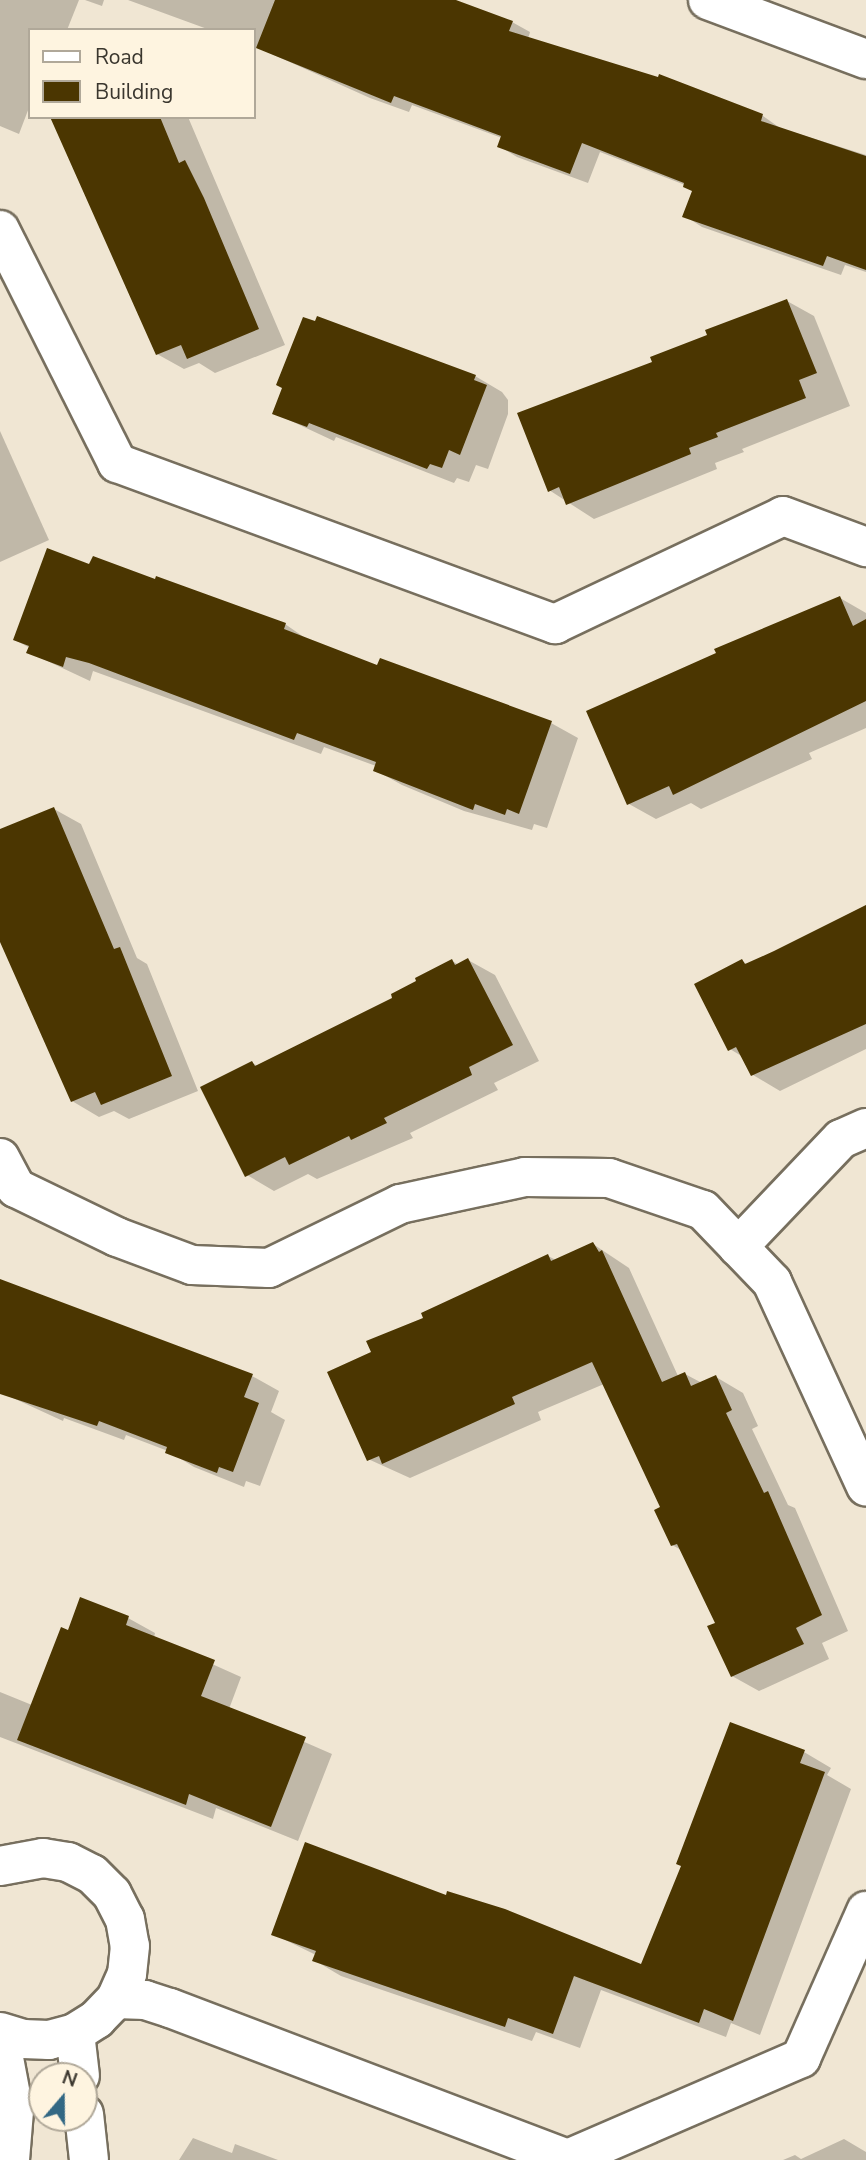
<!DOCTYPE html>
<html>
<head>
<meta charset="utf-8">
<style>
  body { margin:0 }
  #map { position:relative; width:866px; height:2160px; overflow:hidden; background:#f0e6d3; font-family:"Nunito Sans",sans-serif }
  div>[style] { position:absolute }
  .shadow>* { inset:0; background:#0003 }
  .building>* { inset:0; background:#4b3601 }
  .roads { filter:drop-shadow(2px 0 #776f5e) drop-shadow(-2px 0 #776f5e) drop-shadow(0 2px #776f5e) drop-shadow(0 -2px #776f5e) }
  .minor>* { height:38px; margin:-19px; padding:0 19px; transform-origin:19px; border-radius:19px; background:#fff }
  span { translate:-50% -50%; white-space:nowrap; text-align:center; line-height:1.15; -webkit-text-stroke:7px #fef4e0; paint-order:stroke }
  .legend { position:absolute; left:28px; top:28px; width:228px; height:91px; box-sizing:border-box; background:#fef4e0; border:2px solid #b0a899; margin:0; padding:9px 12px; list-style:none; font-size:21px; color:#3a362e }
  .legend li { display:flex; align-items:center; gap:14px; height:35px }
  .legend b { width:35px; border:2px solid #b0a899 }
  .north { position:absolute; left:28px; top:2062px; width:70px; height:70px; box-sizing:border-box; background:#fef4e0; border:2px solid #b0a899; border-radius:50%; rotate:20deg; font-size:19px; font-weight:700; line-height:28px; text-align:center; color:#3a362e }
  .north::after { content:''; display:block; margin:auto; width:24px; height:32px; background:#336884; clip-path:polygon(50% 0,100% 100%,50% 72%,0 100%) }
</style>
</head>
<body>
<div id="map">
  <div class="shadow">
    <i style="clip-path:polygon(0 0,79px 0,67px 30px,30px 30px,30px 105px,19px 134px,0 126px)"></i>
    <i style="clip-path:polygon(85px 0,104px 0,102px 6px)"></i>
    <i style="clip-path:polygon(128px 0,437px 0,512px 22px,530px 32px,528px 39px,659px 80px,660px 76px,763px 116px,780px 128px,866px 155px,866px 272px,845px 265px,841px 275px,702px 227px,685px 216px,694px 191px,685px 185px,600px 152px,588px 183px,517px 157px,499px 146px,502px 138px,412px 105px,409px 112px,370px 98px,254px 46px,254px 30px,210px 30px)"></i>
    <i style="clip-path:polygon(52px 117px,188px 117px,285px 345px,215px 373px,199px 363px,184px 369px,157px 354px)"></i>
    <i style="clip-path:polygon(787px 301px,814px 316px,850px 406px,742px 449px,744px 452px,715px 463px,717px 469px,594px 519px,549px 490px,654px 363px)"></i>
    <i style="clip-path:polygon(475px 376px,502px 392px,508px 400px,508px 414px,488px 469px,476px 465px,469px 482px,457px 478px,454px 483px,336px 437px,334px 441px,274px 413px)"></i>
    <i style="clip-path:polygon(0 431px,49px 540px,0 562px)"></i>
    <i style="clip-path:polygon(90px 567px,285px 624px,311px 642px,378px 667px,551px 723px,578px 738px,547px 828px,534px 824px,532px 830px,464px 811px,402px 785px,375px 770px,376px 766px,324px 747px,321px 754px,93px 671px,90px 681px,28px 652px,30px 648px,15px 640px)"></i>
    <i style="clip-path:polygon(840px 598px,866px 613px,866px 728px,809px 753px,812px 759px,701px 809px,691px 803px,656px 819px,629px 804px)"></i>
    <i style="clip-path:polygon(54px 809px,81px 824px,137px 958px,147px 964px,198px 1091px,129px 1119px,114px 1111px,99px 1117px,72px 1101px,0 940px,0 830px)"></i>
    <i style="clip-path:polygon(866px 905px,866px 1049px,780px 1091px,753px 1075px,743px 1057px,730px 1049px,742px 961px,748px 965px,774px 953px)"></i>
    <i style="clip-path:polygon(468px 960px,495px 975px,539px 1061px,494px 1083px,498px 1090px,410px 1133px,413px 1138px,317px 1179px,308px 1174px,274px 1191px,247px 1175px,252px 1063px,258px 1066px,395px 999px,452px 961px,459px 965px)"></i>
    <i style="clip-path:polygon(593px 1244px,629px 1268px,678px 1376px,685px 1374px,702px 1383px,716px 1377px,743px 1393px,758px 1426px,752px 1429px,788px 1505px,795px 1508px,848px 1631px,822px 1643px,829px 1659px,759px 1691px,732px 1676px,717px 1624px,683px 1551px,672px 1545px,662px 1508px,604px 1384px,538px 1412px,541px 1420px,410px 1478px,368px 1459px,374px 1353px,426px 1319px,548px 1256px,556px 1260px)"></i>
    <i style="clip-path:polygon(0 1303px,252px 1376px,279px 1391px,271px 1412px,285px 1420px,260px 1486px,246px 1481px,244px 1487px,194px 1467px,168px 1451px,126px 1435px,124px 1440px,64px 1418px,63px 1421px,0 1392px)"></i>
    <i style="clip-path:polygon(128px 1618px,155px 1633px,154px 1638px,241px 1677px,229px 1709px,332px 1754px,298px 1841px,216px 1808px,213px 1819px,0 1737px,0 1692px,32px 1705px,69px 1632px)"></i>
    <i style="clip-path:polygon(804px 1752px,831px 1768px,827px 1775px,851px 1789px,760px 2035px,731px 2023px,726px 2037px,601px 1990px,580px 2048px,536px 2032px,532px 2041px,341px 1976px,314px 1960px,316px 1955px,273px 1934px,642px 1966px)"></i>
    <i style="clip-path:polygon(193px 2138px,232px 2153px,235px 2144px,278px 2160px,179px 2160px)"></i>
    <i style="clip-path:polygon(844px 2139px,866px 2152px,866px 2160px,783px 2160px,795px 2155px,801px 2159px)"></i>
  </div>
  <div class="building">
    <i style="clip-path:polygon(275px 0,456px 0,513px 21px,509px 31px,658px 77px,659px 74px,763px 114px,761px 121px,866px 156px,866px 270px,827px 256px,823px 266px,682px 217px,692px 191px,683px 187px,684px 183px,582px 143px,570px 174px,497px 147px,501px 136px,394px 96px,391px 103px,256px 48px)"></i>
    <i style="clip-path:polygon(50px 117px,160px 117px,179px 163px,185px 160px,204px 198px,259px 329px,187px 359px,181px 345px,156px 355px)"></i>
    <i style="clip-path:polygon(787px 299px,817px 373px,799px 380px,806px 398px,716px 433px,718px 437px,689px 448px,691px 454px,566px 505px,559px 487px,548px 492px,517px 413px,652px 362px,650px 357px,707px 335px,705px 330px)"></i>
    <i style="clip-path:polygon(317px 316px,476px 375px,474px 380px,487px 385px,460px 455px,449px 450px,442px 468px,430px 464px,427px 469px,309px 423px,307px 427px,272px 414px,282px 388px,276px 385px,303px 317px,315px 321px)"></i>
    <i style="clip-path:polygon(47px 548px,89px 564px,93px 556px,155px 579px,156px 576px,286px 623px,284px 629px,377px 665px,380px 658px,552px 721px,519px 814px,507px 809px,505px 815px,475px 804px,473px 810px,373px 771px,376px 762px,297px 733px,294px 740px,89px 663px,66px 657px,63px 667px,26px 653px,29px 646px,13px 640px)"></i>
    <i style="clip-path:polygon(840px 596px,853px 626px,866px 619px,866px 701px,673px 795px,669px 786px,627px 805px,586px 711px,716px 653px,714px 649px)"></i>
    <i style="clip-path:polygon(54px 807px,114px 949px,120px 947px,172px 1076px,101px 1105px,95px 1092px,71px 1102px,0 942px,0 829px)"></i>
    <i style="clip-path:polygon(866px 905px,866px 1024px,751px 1076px,736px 1047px,728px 1051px,694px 984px,742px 959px,745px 964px,774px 951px)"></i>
    <i style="clip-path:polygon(468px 958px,513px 1045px,469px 1067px,472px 1075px,384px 1118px,387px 1123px,351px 1140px,349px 1136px,289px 1165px,285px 1157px,245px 1177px,200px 1087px,252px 1061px,255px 1066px,392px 998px,391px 994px,416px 981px,415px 978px,452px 959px,455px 965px)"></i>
    <i style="clip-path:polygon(593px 1242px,599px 1252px,602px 1250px,662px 1382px,685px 1372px,691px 1386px,716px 1375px,732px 1410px,726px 1413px,764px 1493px,768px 1491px,822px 1615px,796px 1628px,804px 1644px,731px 1677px,707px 1626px,715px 1623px,677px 1544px,671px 1546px,654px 1510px,660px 1507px,592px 1362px,512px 1397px,515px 1404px,382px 1464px,379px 1456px,367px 1461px,327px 1372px,371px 1352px,366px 1341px,423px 1318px,421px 1313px,548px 1254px,551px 1261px)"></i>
    <i style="clip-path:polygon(0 1279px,253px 1374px,244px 1397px,259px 1403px,233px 1472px,219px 1467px,217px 1473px,165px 1453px,167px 1447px,99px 1421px,97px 1426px,0 1394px)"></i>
    <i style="clip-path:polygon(80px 1597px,129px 1616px,126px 1625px,215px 1660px,201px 1696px,306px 1737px,271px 1827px,189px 1794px,186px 1805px,17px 1740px,61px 1627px,68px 1630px)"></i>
    <i style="clip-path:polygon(730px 1722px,805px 1750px,800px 1763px,825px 1772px,733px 2021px,704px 2009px,699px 2023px,574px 1976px,553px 2034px,508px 2018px,505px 2027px,312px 1961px,316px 1951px,271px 1935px,305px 1842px,446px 1895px,447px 1891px,505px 1909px,641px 1964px,681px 1866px,676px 1864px)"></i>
  </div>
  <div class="roads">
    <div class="minor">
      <i style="left:708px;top:0;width:169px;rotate:20.5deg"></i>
      <i style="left:0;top:230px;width:261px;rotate:63.3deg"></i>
      <i style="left:117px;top:463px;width:467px;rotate:20.2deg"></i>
      <i style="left:555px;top:624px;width:252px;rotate:-25.3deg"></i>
      <i style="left:783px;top:516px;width:89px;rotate:20.5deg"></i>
      <i style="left:0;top:1158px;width:34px;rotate:62deg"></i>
      <i style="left:16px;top:1188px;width:112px;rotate:25.9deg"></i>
      <i style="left:117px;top:1237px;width:80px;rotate:20.5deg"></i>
      <i style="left:192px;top:1265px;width:77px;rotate:2.2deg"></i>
      <i style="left:269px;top:1268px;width:146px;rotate:-26deg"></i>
      <i style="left:400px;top:1204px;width:128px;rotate:-12.2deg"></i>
      <i style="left:525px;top:1177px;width:84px;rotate:0.7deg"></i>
      <i style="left:609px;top:1178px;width:99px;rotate:18.8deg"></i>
      <i style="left:703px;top:1210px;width:100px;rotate:46.2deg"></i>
      <i style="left:772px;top:1282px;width:225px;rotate:65.3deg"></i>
      <i style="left:738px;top:1247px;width:149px;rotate:-46.4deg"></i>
      <i style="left:841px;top:1139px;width:27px;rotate:-24deg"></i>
      <i style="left:0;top:1866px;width:44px;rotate:-10.5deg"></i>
      <i style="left:43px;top:1858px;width:25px;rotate:9deg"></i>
      <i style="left:68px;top:1862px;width:27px;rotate:27deg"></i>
      <i style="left:92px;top:1874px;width:28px;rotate:45deg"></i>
      <i style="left:112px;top:1894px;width:28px;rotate:63deg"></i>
      <i style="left:125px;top:1919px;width:27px;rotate:80deg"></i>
      <i style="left:130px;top:1946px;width:28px;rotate:96deg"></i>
      <i style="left:127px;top:1974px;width:27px;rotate:114deg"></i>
      <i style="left:116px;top:1999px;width:28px;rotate:134deg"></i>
      <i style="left:97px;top:2019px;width:26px;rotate:148deg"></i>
      <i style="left:75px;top:2033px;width:27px;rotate:165deg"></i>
      <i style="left:49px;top:2040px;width:26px;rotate:-178deg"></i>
      <i style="left:23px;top:2039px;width:24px;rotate:-163deg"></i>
      <i style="left:116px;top:1999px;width:29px;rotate:2deg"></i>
      <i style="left:145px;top:2000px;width:26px;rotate:18deg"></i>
      <i style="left:170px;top:2008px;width:426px;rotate:20.8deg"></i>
      <i style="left:568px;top:2159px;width:254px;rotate:-23.4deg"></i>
      <i style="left:801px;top:2058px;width:161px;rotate:-66.1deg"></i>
      <i style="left:75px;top:2033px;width:43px;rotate:83.4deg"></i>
      <i style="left:0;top:2037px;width:75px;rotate:79.3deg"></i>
      <i style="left:14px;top:2111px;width:49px;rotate:94.7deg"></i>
      <i style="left:84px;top:2114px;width:46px;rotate:83.8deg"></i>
    </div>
  </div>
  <ul class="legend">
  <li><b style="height:9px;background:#fff"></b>Road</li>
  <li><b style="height:19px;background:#4b3601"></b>Building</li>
  </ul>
  <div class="north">N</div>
</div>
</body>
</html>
